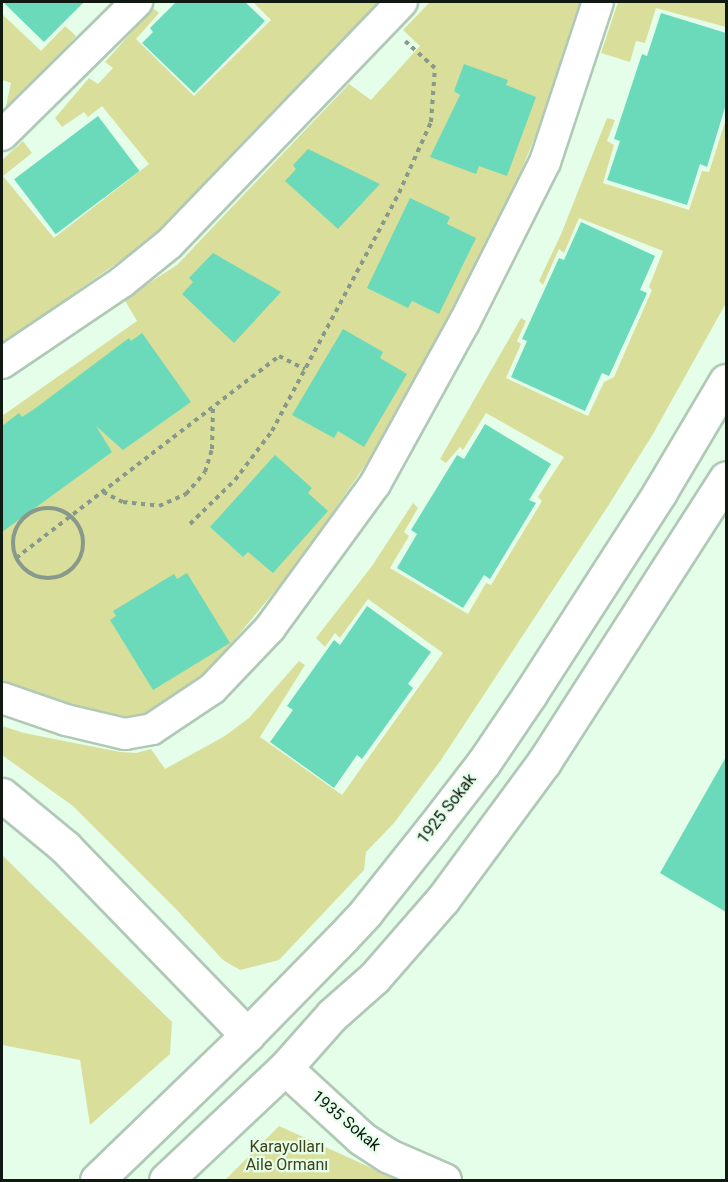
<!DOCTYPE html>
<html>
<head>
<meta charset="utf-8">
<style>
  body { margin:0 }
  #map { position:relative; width:728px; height:1182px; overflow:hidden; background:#e4feea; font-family:Roboto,sans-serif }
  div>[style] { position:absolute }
  .green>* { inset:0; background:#d9de9b }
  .building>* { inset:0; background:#6adabb; transform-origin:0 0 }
  .path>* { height:4px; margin-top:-2px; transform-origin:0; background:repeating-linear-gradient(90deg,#87998b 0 4.5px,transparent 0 9px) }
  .path>.ring { margin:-2px; padding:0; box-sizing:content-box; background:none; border:4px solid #87998b; border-radius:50% }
  .roads { filter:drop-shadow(2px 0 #b0c9b6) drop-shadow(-2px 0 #b0c9b6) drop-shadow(0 2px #b0c9b6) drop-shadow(0 -2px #b0c9b6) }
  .street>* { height:30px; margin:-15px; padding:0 15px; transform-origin:15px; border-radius:15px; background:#fff }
  .secondary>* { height:33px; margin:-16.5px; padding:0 16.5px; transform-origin:16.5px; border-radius:16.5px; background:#fff }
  span { translate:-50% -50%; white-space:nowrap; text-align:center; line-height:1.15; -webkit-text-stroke:4.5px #e4feea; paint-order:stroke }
  .street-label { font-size:16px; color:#101912 }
  .park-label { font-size:16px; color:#3f411b }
  .frame { position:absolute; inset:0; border:3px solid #101912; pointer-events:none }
</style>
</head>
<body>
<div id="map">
  <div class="green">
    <i style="clip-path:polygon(253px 2px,378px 2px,158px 234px,2px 344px,2px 160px,23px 141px,32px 153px,3px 176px,54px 238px,149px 164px,102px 106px,88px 117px,84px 112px,62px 127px,55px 118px,89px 78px,98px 84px,113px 68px,105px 62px,153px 8px,159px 13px,136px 39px,194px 96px,271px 20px)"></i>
    <i style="clip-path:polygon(430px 2px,580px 2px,537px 132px,492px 242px,398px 418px,294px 568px,206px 674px,174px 698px,145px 717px,130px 720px,42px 700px,2px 686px,2px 416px,137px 321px,124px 299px,177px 265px,349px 84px,371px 100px,420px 46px,403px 30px)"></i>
    <i style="clip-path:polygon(618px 2px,726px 2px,726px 27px,656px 8px,645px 43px,636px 41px,630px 62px,601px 53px)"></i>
    <i style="clip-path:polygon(2px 14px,41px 51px,65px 26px,76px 36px,20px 102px,8px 108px,6px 106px,11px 83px,2px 80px)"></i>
    <i style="clip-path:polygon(607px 118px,615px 120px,607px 141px,614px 145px,603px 183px,689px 210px,702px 171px,709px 172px,726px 119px,726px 303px,653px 434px,608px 506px,441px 760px,394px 823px,366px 852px,364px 870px,279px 960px,240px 970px,223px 960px,176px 909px,73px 806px,2px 755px,2px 726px,24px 733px,120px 752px,136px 753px,151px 749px,165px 769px,225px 736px,249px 718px,299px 661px,305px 665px,260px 737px,342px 795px,443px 653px,368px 599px,340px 638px,335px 633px,325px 647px,316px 638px,372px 566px,413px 503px,418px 508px,404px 532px,409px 536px,390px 568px,468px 614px,486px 583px,491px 585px,542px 501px,538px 497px,564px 457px,486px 413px,463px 450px,460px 447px,446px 463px,440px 459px,521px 318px,526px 321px,517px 341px,521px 344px,506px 378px,588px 416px,604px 382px,614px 377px,652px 290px,649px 287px,663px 251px,579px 218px,564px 253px,559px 249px,543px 285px,539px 281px,562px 232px)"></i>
    <i style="clip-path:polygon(2px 855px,172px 1022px,170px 1054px,90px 1125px,80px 1060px,2px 1045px)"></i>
    <i style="clip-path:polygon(279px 1126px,398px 1180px,225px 1180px)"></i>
  </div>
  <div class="building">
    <i style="clip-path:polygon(3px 2px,84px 2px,44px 42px)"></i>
    <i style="clip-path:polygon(176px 2px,245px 2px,265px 21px,194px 93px,142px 43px,153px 32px,150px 28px)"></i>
    <i style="clip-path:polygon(661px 13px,726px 33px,726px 104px,707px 167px,700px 164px,687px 205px,607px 180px,620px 141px,614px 139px,642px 54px,647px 56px)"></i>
    <i style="clip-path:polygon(464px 64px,508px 80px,506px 85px,536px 97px,507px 176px,479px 166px,476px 174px,430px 157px,460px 95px,454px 91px)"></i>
    <i style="left:98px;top:116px;width:69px;height:105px;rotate:53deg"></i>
    <i style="clip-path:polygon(308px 149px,380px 184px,338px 229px,285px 181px,296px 169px,293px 165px)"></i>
    <i style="clip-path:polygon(410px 198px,450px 217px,447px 224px,476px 238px,439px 314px,412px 301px,408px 308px,367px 288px)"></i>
    <i style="clip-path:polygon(581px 222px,655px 256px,640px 290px,647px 293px,609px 376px,602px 373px,585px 411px,511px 377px,527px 341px,522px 339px,559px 258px,564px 260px)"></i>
    <i style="clip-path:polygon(213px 253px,281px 292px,234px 343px,182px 294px,193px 282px,189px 278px)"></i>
    <i style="clip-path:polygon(343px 329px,383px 352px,380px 358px,407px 374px,364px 447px,338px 431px,334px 438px,292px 415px)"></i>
    <i style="clip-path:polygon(142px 333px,191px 402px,123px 450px,96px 426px,112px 452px,2px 532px,2px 426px,19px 413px,22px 417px,33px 410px,129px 338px,131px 341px)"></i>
    <i style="clip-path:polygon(485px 424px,551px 464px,529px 500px,536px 503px,490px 579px,484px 575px,463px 608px,397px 568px,417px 534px,411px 530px,457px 455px,464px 459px)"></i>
    <i style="clip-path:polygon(275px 455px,312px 488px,308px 493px,328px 511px,273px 573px,248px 552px,243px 557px,210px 527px)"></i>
    <i style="clip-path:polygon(187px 573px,230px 643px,153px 690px,110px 620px,116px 616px,113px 611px,174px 574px,177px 579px)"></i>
    <i style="clip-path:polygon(367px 606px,431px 652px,408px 684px,413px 688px,362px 759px,357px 755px,334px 788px,270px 742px,293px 710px,287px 706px,334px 640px,340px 645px)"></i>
    <i style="clip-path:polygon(726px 757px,726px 912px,660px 873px)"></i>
  </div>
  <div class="path">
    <i style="left:103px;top:492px;width:22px;rotate:27deg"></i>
    <i style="left:123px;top:502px;width:36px;rotate:6deg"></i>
    <i style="left:159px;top:506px;width:30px;rotate:-24deg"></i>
    <i style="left:186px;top:494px;width:29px;rotate:-49deg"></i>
    <i style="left:205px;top:472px;width:24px;rotate:-73deg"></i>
    <i style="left:212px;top:449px;width:42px;rotate:-88.6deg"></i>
    <i class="ring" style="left:13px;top:508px;width:66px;height:66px"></i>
    <i style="left:190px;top:524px;width:63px;rotate:-44.4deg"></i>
    <i style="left:235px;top:480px;width:61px;rotate:-52.9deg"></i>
    <i style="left:272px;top:431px;width:270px;rotate:-61.9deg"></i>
    <i style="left:399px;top:193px;width:78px;rotate:-65.7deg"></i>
    <i style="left:431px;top:122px;width:54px;rotate:-85.8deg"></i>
    <i style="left:435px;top:68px;width:40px;rotate:-138deg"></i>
    <i style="left:16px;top:558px;width:332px;rotate:-37.5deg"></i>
    <i style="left:279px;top:356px;width:29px;rotate:27deg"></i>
  </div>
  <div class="roads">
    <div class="street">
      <i style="left:2px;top:135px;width:190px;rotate:-44.6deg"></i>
      <i style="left:2px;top:363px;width:145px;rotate:-34deg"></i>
      <i style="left:122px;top:282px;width:60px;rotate:-39deg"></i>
      <i style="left:169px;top:244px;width:336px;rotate:-46.1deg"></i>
      <i style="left:2px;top:698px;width:68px;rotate:19deg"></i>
      <i style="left:66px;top:720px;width:61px;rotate:13.3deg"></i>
      <i style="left:125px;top:734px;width:27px;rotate:-10deg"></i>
      <i style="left:152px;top:729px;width:72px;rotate:-33.7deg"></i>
      <i style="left:212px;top:689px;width:84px;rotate:-46.4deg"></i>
      <i style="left:270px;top:628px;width:178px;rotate:-53.9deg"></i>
      <i style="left:375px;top:484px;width:184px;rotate:-61.1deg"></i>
      <i style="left:464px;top:323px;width:180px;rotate:-63.3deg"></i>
      <i style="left:545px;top:162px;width:169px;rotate:-71.7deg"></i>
    </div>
    <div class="secondary">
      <i style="left:2px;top:795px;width:82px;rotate:39.5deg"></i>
      <i style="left:65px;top:847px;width:262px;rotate:45.9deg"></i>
      <i style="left:285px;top:1068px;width:103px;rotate:42.6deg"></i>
      <i style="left:361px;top:1138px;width:33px;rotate:33deg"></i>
      <i style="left:389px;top:1156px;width:60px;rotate:23.6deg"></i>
      <i style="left:97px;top:1180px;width:209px;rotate:-44deg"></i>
      <i style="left:247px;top:1035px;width:137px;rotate:-45.6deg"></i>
      <i style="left:343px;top:937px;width:34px;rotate:-47deg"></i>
      <i style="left:366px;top:912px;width:107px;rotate:-51.4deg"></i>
      <i style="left:433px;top:828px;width:83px;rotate:-52.3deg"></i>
      <i style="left:484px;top:762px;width:82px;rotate:-55.9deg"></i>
      <i style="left:530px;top:694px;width:240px;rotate:-57.2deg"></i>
      <i style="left:660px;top:492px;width:129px;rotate:-59.3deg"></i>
      <i style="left:166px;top:1180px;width:163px;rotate:-43.3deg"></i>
      <i style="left:285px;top:1068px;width:71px;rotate:-48.4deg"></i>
      <i style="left:332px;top:1015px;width:56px;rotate:-41.4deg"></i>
      <i style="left:374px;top:978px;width:105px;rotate:-48.9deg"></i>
      <i style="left:443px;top:899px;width:170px;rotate:-53.6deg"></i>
      <i style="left:544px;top:762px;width:337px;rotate:-57.3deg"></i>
    </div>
  </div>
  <div class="street-label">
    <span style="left:447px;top:809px;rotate:-52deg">1925 Sokak</span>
    <span style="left:346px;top:1121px;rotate:40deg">1935 Sokak</span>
  </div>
  <div class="park-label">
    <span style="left:287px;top:1156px">Karayolları<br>Aile Ormanı</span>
  </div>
  <div class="frame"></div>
</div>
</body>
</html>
